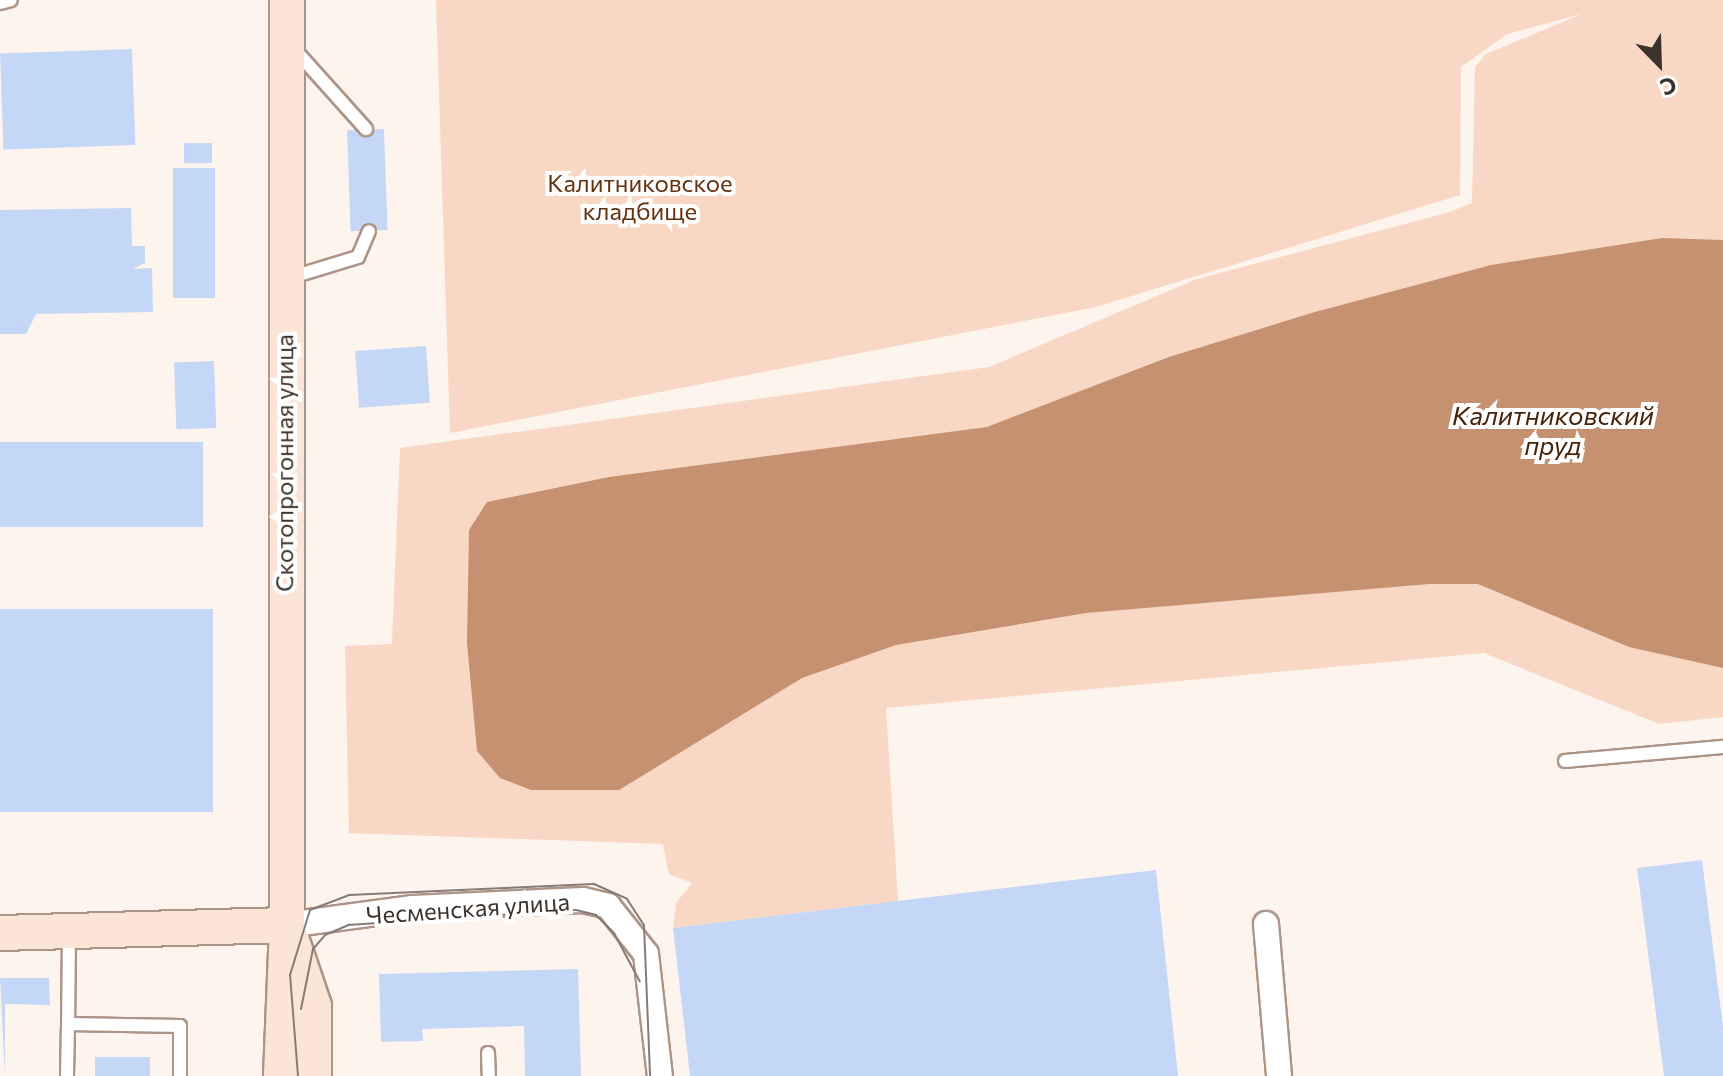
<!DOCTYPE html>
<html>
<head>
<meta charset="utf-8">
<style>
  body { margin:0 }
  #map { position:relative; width:1723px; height:1076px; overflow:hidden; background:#fef4ee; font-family:Commissioner,sans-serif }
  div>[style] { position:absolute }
  .green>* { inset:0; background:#f8d7c4 }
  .water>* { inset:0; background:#c69171 }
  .building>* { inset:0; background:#c5d7f6; transform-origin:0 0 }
  .roads { filter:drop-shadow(2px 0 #ac9486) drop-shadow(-2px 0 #ac9486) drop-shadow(0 2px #ac9486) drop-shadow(0 -2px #ac9486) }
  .lane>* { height:12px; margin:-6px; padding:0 6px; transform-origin:6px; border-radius:6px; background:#fff }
  .street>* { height:24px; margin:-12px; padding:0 12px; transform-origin:12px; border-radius:12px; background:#fff }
  .secondary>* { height:34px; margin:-17px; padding:0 17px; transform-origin:17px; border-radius:17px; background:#fbe5d7 }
  .tram>* { height:2px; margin:-1px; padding:0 1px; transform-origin:1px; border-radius:1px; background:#867c76 }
  span { translate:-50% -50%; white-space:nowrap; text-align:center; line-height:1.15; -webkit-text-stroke:8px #fff; paint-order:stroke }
  .park-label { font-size:24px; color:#65320d }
  .street-label { font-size:24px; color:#3c322c }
  .water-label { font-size:26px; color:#462309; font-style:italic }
  .north { position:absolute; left:1619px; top:24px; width:80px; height:80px; -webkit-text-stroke:6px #fff; paint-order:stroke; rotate:157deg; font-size:22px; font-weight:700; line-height:32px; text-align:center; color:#3c322c }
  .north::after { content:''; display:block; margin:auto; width:28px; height:36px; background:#3c322c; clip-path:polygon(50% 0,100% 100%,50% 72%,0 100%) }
</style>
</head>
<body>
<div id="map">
  <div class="green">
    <i style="clip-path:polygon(436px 0,1723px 0,1723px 717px,1659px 724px,1484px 653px,886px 708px,898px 901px,673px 928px,676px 903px,692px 883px,669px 874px,663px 844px,349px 833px,345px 646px,392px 644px,400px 448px,989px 367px,1197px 279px,1450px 212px,1472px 203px,1475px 67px,1486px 54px,1582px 14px,1507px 34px,1461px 67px,1460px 195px,1096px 307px,450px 433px)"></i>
  </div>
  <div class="water">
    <i style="clip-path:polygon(1662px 238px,1723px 240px,1723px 668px,1629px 647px,1478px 584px,1429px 584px,1086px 613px,896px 645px,802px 678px,619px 790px,531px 790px,500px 778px,477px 751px,467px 643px,469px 530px,487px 502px,609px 477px,987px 427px,1169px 357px,1315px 312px,1491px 265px)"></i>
  </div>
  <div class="building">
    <i style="left:132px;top:49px;width:96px;height:132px;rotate:88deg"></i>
    <i style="left:384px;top:129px;width:101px;height:37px;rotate:88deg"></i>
    <i style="left:184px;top:143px;width:28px;height:20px"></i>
    <i style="left:173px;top:168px;width:42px;height:130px"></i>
    <i style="clip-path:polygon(131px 208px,132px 246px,145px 246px,145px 263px,133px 269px,152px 268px,153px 312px,36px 314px,26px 334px,0 334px,0 210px)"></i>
    <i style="left:426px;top:346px;width:57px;height:71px;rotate:86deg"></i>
    <i style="left:214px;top:361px;width:67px;height:40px;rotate:88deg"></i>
    <i style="left:0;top:442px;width:203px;height:85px"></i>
    <i style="left:0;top:609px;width:213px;height:203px"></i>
    <i style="clip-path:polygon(1702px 860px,1723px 1027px,1723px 1076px,1664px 1076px,1637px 868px)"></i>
    <i style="clip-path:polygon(1156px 870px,1178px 1076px,690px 1076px,673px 928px)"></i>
    <i style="clip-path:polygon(578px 969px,581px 1076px,525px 1076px,524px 1026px,422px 1029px,423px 1041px,381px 1042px,379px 974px)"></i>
    <i style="clip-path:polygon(0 978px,49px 978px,50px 1005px,5px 1004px,5px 1076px)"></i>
    <i style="left:150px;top:1057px;width:19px;height:55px;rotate:90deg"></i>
  </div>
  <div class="roads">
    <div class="lane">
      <i style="left:0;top:3px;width:11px;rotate:-15deg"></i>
      <i style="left:296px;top:51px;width:105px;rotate:48.1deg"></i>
      <i style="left:289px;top:278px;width:72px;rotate:-16.9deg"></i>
      <i style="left:358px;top:257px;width:28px;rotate:-67deg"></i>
      <i style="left:1565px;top:761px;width:159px;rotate:-5.1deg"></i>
      <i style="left:69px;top:935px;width:89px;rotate:90.6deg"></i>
      <i style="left:68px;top:1024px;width:112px;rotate:1deg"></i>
      <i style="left:180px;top:1026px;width:50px;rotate:90deg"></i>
      <i style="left:488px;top:1053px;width:23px;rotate:88deg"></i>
      <i style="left:67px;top:1076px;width:52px;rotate:-88.9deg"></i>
    </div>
    <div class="street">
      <i style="left:1266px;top:924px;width:153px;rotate:85.1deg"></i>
      <i style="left:287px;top:925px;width:127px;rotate:-7.7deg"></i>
      <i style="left:413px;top:908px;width:170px;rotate:-2.7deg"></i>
      <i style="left:583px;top:900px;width:26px;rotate:13deg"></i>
      <i style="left:608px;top:906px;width:61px;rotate:51.6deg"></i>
      <i style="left:646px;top:954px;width:123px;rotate:83.5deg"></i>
    </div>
    <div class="secondary">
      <i style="left:0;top:933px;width:287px;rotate:-1.6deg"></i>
      <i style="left:292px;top:941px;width:69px;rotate:71.3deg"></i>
      <i style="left:314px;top:1006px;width:70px;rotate:90deg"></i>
      <i style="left:281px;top:1076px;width:151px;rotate:-87.7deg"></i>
      <i style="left:287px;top:925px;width:925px;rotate:-90deg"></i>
    </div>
  </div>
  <div class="tram">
    <i style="left:301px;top:1009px;width:61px;rotate:-78.7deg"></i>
    <i style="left:313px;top:949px;width:18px;rotate:-49deg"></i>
    <i style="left:325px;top:935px;width:25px;rotate:-23deg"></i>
    <i style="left:348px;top:925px;width:228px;rotate:-3.8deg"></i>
    <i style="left:576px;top:910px;width:21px;rotate:14deg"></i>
    <i style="left:596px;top:915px;width:25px;rotate:45deg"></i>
    <i style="left:614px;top:933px;width:55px;rotate:62deg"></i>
    <i style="left:298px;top:1076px;width:101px;rotate:-94.5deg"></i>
    <i style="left:290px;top:975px;width:68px;rotate:-72.9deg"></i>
    <i style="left:310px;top:910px;width:42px;rotate:-21deg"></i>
    <i style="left:349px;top:895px;width:245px;rotate:-2.6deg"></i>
    <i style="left:594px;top:884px;width:36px;rotate:24deg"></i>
    <i style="left:627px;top:899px;width:31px;rotate:57deg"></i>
    <i style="left:644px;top:925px;width:151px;rotate:87.7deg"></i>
  </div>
  <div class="park-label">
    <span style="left:640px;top:197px">Калитниковское<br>кладбище</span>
  </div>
  <div class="street-label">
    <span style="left:284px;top:463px;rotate:-90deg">Скотопрогонная улица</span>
    <span style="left:468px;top:908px;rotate:-4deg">Чесменская улица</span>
  </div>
  <div class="water-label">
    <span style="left:1553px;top:430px">Калитниковский<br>пруд</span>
  </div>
  <div class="north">С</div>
</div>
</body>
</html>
